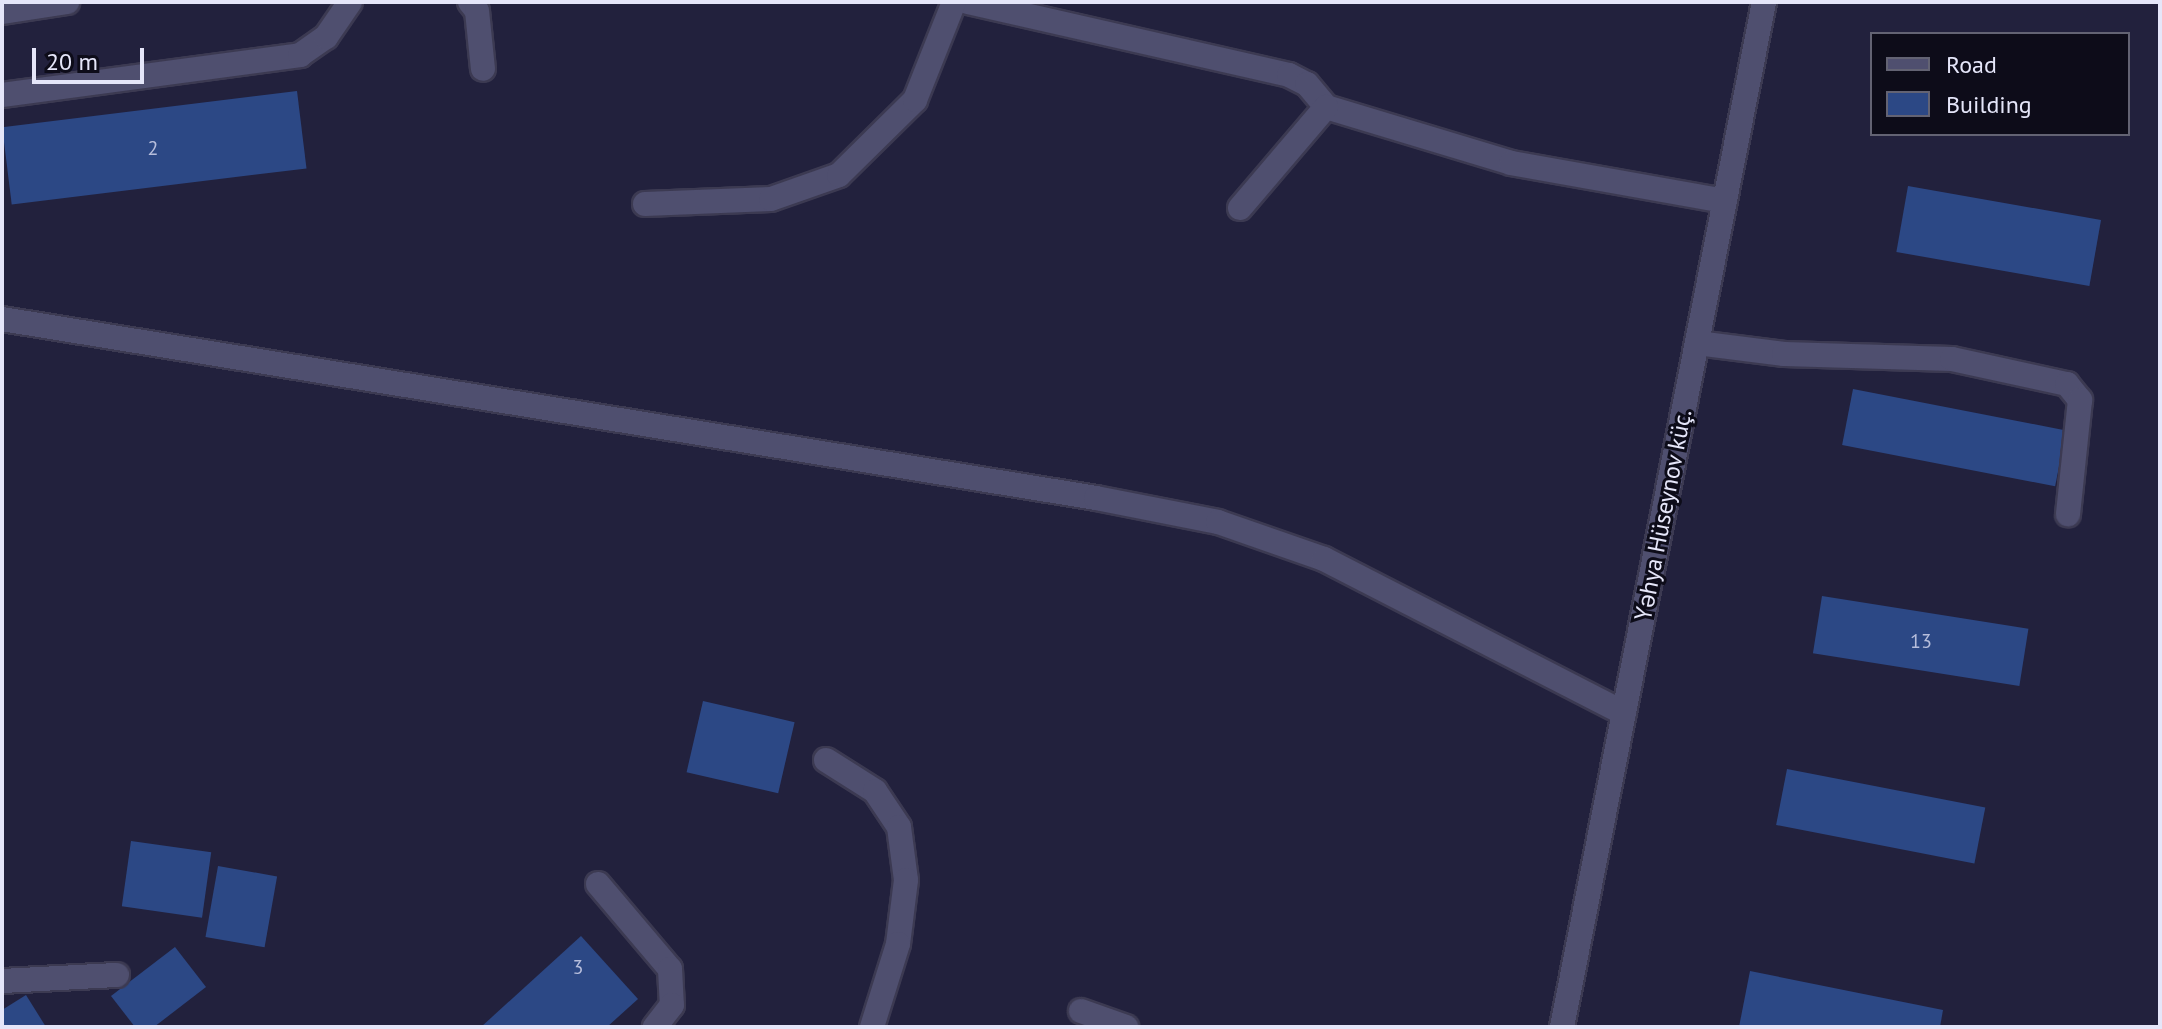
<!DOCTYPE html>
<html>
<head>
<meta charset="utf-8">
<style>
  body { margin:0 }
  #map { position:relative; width:2162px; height:1029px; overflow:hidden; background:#22213d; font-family:"PT Sans",sans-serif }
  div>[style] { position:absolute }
  .building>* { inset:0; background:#2c4885; transform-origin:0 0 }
  .roads { filter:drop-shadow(2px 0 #3c3a52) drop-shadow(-2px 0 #3c3a52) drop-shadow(0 2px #3c3a52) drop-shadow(0 -2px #3c3a52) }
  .minor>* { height:24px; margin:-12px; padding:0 12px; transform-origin:12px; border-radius:12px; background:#4f4f6f }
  span { translate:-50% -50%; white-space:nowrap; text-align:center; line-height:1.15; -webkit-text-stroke:6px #0d0c19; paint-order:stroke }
  .number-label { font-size:20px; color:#b7bedc }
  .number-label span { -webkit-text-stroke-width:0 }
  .street-label { font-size:24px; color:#e5e6f9 }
  .frame { position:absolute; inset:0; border:4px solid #e5e6f9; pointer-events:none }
  .legend { position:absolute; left:1870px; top:32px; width:260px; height:104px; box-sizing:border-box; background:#0d0c19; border:2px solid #636373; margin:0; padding:10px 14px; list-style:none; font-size:24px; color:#e5e6f9 }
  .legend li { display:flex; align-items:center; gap:16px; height:40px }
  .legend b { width:40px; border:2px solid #636373 }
  .scale { position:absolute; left:32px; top:48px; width:112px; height:36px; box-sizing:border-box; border:4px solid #e5e6f9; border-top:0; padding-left:10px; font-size:24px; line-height:28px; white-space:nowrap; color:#e5e6f9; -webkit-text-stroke:6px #0d0c19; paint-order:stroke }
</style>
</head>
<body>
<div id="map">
  <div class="building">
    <i style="left:297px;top:91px;width:78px;height:297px;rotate:83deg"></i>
    <i style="left:1908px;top:186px;width:196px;height:67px;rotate:10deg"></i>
    <i style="left:1853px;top:389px;width:217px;height:57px;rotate:11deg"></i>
    <i style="left:1822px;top:596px;width:209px;height:58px;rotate:9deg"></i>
    <i style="left:703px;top:701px;width:94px;height:73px;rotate:13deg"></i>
    <i style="left:1787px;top:769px;width:202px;height:57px;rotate:11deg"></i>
    <i style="left:131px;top:841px;width:81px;height:66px;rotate:8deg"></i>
    <i style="left:218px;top:866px;width:60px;height:72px;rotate:10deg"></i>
    <i style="clip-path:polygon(581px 936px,638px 999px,607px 1027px,481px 1027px)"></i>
    <i style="clip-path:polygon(175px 947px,206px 987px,154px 1027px,135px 1027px,111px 996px)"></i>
    <i style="clip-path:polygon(1750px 971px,1943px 1010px,1940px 1027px,1739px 1027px)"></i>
    <i style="clip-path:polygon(26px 995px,46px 1027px,2px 1027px,2px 1010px)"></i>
  </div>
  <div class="roads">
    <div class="minor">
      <i style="left:470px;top:2px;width:11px;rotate:52deg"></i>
      <i style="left:477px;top:11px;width:58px;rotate:84.1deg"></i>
      <i style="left:968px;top:2px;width:329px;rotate:12.8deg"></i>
      <i style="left:1289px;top:75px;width:20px;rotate:27deg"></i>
      <i style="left:1307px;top:84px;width:30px;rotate:50deg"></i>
      <i style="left:1326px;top:107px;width:193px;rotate:16.8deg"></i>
      <i style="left:1511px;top:163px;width:217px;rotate:10.1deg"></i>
      <i style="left:2px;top:12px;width:66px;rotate:-8.7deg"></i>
      <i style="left:2px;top:95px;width:301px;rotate:-7.6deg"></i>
      <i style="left:300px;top:55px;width:32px;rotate:-35deg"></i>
      <i style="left:326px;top:37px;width:42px;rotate:-55.6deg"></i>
      <i style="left:645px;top:204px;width:126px;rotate:-2.3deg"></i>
      <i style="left:771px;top:199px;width:72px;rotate:-19.4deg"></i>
      <i style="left:839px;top:175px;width:107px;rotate:-44.6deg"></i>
      <i style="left:915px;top:100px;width:105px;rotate:-68.3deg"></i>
      <i style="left:1240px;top:208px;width:133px;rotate:-49.6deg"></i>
      <i style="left:2px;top:319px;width:1109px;rotate:9.29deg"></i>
      <i style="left:1096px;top:498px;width:124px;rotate:11.1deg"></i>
      <i style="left:1218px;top:522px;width:112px;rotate:19.2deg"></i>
      <i style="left:1324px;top:559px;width:337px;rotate:27.2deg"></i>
      <i style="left:1697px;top:343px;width:88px;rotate:7.2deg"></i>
      <i style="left:1784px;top:354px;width:168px;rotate:1.7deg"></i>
      <i style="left:1952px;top:359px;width:118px;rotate:12.3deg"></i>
      <i style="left:2067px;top:384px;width:21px;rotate:51deg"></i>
      <i style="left:2080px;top:400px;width:115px;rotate:96deg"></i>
      <i style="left:826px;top:760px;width:58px;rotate:32.3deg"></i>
      <i style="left:875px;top:791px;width:43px;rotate:56.3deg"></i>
      <i style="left:899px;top:827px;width:53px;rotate:82.5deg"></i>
      <i style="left:906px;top:880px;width:64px;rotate:97.1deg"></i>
      <i style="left:898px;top:944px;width:87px;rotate:107.4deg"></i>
      <i style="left:598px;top:884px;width:111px;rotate:49.7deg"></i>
      <i style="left:670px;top:969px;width:36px;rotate:87deg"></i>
      <i style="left:672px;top:1005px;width:28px;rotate:128deg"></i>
      <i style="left:2px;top:981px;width:115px;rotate:-3deg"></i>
      <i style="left:1081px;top:1011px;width:48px;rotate:19.6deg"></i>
      <i style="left:1562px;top:1027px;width:1045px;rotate:-78.85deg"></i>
    </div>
  </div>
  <div class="number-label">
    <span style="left:153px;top:148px">2</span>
    <span style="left:1921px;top:641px">13</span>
    <span style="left:578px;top:967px">3</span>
  </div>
  <div class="street-label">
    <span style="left:1663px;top:515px;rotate:-79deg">Yəhya Hüseynov küç.</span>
  </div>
  <div class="frame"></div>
  <ul class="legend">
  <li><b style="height:10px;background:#4f4f6f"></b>Road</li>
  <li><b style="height:22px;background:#2c4885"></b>Building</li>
  </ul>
  <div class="scale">20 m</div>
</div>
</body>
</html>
